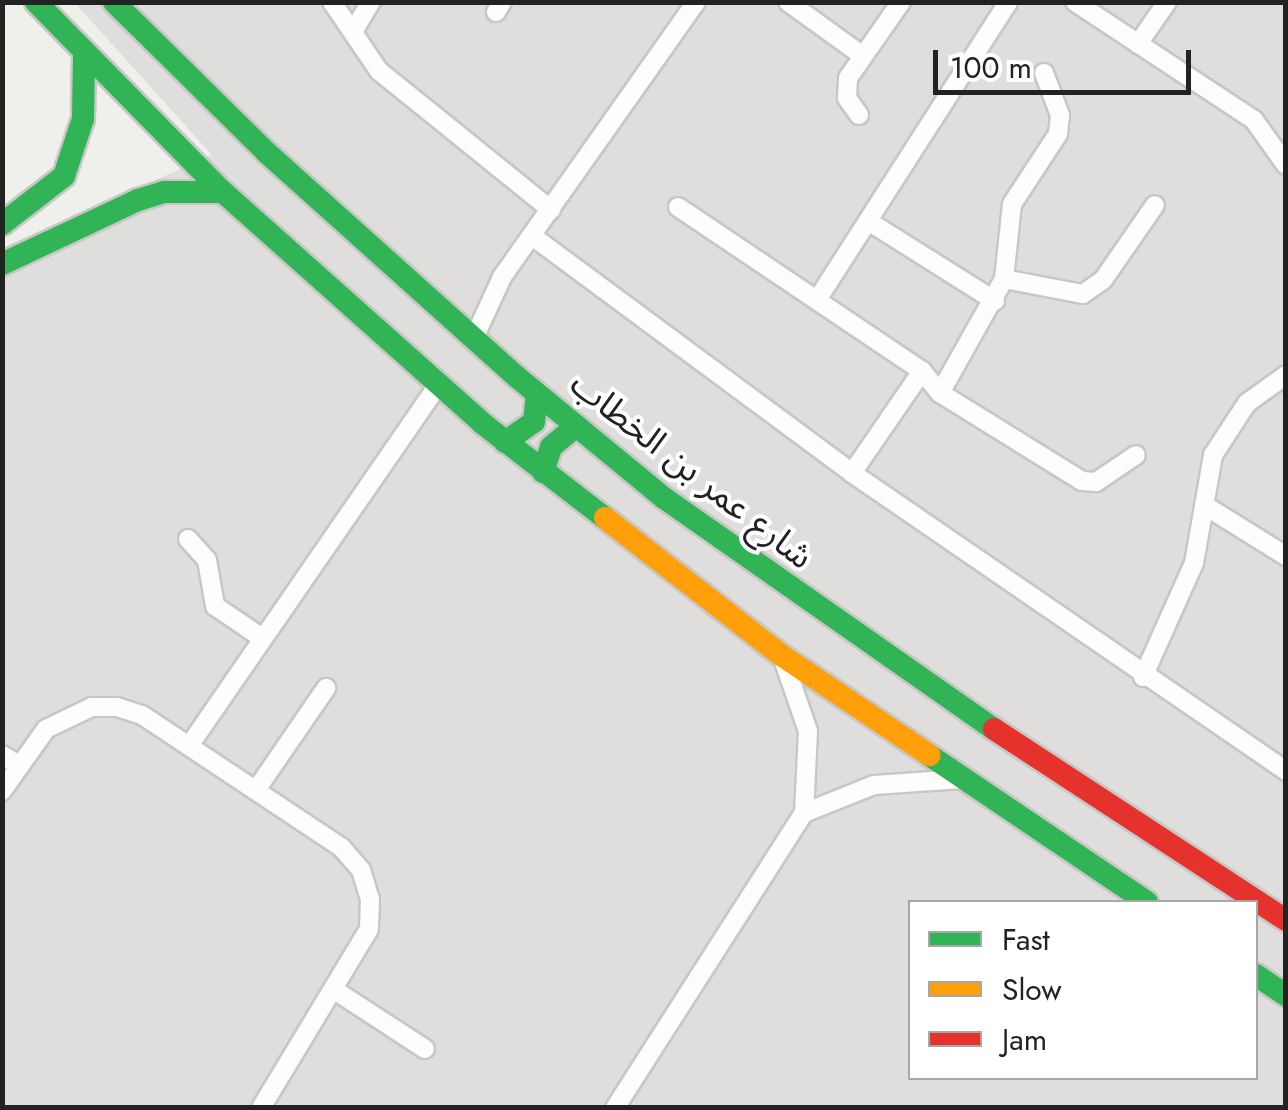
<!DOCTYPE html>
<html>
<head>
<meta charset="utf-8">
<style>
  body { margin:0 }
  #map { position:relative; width:1288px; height:1110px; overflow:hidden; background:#efefeb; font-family:Jost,"Noto Sans Arabic",sans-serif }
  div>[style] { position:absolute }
  .residential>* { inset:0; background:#dfdedc }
  .roads { filter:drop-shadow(2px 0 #c7c7c5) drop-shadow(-2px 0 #c7c7c5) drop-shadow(0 2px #c7c7c5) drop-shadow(0 -2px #c7c7c5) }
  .street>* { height:18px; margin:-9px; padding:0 9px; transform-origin:9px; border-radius:9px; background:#fdfdfc }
  .fast>* { height:22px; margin:-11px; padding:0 11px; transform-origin:11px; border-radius:11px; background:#30b455 }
  .slow>* { height:22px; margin:-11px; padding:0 11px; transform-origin:11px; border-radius:11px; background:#ff9f0a }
  .jam>* { height:22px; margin:-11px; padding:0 11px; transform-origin:11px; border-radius:11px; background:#e5322d }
  span { translate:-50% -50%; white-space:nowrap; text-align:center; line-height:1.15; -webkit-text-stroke:8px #fff; paint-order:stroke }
  .street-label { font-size:35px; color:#222 }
  .frame { position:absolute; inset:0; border:5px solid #222; pointer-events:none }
  .legend { position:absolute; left:908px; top:900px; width:350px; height:180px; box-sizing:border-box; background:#fff; border:2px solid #a7a7a7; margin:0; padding:12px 18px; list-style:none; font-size:30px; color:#222 }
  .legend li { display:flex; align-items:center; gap:20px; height:50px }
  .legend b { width:50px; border:2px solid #a7a7a7 }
  .scale { position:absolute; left:933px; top:50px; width:258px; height:45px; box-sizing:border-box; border:5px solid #222; border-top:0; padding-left:12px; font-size:30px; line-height:35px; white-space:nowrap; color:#222; -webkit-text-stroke:8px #fff; paint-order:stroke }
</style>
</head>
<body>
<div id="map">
  <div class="residential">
    <i style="clip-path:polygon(evenodd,75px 3px,1285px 3px,1285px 1107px,3px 1107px,2px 248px,212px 155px,75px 3px,911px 902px,1256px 902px,1256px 1078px,911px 1078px,911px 902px)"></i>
  </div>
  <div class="roads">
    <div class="street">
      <i style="left:332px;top:2px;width:83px;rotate:55.7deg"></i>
      <i style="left:379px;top:71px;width:221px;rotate:38.9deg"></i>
      <i style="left:788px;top:2px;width:92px;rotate:35.8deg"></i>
      <i style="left:1075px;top:2px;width:214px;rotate:33.4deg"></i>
      <i style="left:1254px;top:120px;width:55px;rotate:54.6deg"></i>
      <i style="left:496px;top:12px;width:12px;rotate:-59deg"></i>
      <i style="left:354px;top:30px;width:33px;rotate:-59deg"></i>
      <i style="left:1138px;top:44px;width:51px;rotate:-55.4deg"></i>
      <i style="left:859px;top:115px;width:21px;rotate:-125deg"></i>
      <i style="left:847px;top:98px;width:20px;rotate:-87deg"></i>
      <i style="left:848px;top:78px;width:93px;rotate:-55.1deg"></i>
      <i style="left:678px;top:207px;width:294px;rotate:33.9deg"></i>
      <i style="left:922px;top:371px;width:28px;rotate:51deg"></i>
      <i style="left:940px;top:393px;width:167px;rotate:31.8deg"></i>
      <i style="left:1082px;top:481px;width:14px;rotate:4deg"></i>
      <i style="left:1096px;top:482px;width:48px;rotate:-34deg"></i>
      <i style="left:868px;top:221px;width:150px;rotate:32.2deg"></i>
      <i style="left:532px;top:236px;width:398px;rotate:36.5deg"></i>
      <i style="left:852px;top:473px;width:526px;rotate:34.47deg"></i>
      <i style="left:1004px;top:279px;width:80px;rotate:10.8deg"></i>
      <i style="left:1083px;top:294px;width:24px;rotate:-35deg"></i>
      <i style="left:1103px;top:280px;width:91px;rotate:-55.3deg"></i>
      <i style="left:817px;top:300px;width:354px;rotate:-57.3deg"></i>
      <i style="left:474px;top:338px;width:67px;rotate:-65.3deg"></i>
      <i style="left:502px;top:277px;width:337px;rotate:-54.8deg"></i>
      <i style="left:940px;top:393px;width:131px;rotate:-60.7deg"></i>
      <i style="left:1004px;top:279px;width:75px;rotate:-83.9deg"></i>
      <i style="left:1012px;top:204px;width:84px;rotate:-56.7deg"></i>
      <i style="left:1058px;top:134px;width:19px;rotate:-84deg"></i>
      <i style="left:1060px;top:115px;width:45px;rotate:-110.9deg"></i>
      <i style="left:852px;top:473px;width:124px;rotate:-55.5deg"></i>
      <i style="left:1204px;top:505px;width:97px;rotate:31.9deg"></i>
      <i style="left:188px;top:539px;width:28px;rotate:48deg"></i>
      <i style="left:207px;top:560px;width:47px;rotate:80.1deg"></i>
      <i style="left:215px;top:606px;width:57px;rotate:34.2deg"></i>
      <i style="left:1143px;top:677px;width:125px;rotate:-65.9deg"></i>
      <i style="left:1194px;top:563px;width:110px;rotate:-80deg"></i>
      <i style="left:1213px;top:455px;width:62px;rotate:-56.8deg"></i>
      <i style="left:1247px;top:403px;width:48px;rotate:-35.7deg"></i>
      <i style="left:189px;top:746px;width:437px;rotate:-55.4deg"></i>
      <i style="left:2px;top:755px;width:21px;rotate:31deg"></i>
      <i style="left:256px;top:790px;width:124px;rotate:-55.5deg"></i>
      <i style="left:2px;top:791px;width:76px;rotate:-54.6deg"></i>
      <i style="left:46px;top:729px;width:51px;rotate:-25.6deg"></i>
      <i style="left:92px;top:707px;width:25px"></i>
      <i style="left:117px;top:707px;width:26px;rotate:18deg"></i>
      <i style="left:142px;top:715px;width:239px;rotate:33.6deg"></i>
      <i style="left:341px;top:847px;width:30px;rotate:49deg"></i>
      <i style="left:361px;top:870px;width:30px;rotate:73deg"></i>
      <i style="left:370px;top:899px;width:30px;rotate:92deg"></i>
      <i style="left:369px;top:929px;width:209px;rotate:121.1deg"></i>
      <i style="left:804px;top:813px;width:75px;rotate:-21.8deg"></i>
      <i style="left:874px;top:785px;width:88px;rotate:-3.9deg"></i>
      <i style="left:336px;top:991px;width:106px;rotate:33.1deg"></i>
      <i style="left:615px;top:1108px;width:350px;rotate:-57.4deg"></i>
      <i style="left:804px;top:813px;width:82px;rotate:-87.2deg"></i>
      <i style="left:808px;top:731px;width:76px;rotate:-109.1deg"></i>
    </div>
    <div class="fast">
      <i style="left:36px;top:2px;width:267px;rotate:45.5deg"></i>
      <i style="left:223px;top:192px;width:347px;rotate:41.7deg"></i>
      <i style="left:482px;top:423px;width:155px;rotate:37.7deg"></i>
      <i style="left:114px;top:2px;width:214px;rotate:44.6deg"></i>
      <i style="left:266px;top:152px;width:337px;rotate:41.9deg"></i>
      <i style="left:517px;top:377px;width:190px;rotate:39.5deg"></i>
      <i style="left:664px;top:498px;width:403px;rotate:35deg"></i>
      <i style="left:2px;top:224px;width:78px;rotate:-37.7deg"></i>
      <i style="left:64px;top:176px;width:60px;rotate:-71.6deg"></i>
      <i style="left:83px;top:119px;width:66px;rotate:-89.1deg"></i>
      <i style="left:2px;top:264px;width:150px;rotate:-25.2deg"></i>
      <i style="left:138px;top:200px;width:28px;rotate:-17deg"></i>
      <i style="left:165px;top:192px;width:58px"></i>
      <i style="left:505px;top:442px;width:35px;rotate:-35deg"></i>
      <i style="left:534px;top:422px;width:28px;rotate:-84deg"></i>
      <i style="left:543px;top:472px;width:26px;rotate:-72deg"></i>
      <i style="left:551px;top:447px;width:33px;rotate:-40deg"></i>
      <i style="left:929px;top:755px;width:263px;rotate:34deg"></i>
      <i style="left:1256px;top:975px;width:36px;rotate:34deg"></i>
    </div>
    <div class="slow">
      <i style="left:605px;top:518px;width:223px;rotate:37.9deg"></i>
      <i style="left:781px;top:655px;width:179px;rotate:34deg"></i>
    </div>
    <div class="jam">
      <i style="left:994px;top:729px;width:349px;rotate:33.2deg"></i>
    </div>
  </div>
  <div class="street-label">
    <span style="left:692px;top:470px;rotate:38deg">شارع عمر بن الخطاب</span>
  </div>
  <div class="frame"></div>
  <ul class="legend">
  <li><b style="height:12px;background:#30b455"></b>Fast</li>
  <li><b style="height:12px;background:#ff9f0a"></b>Slow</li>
  <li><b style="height:12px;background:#e5322d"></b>Jam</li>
  </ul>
  <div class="scale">100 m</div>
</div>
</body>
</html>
